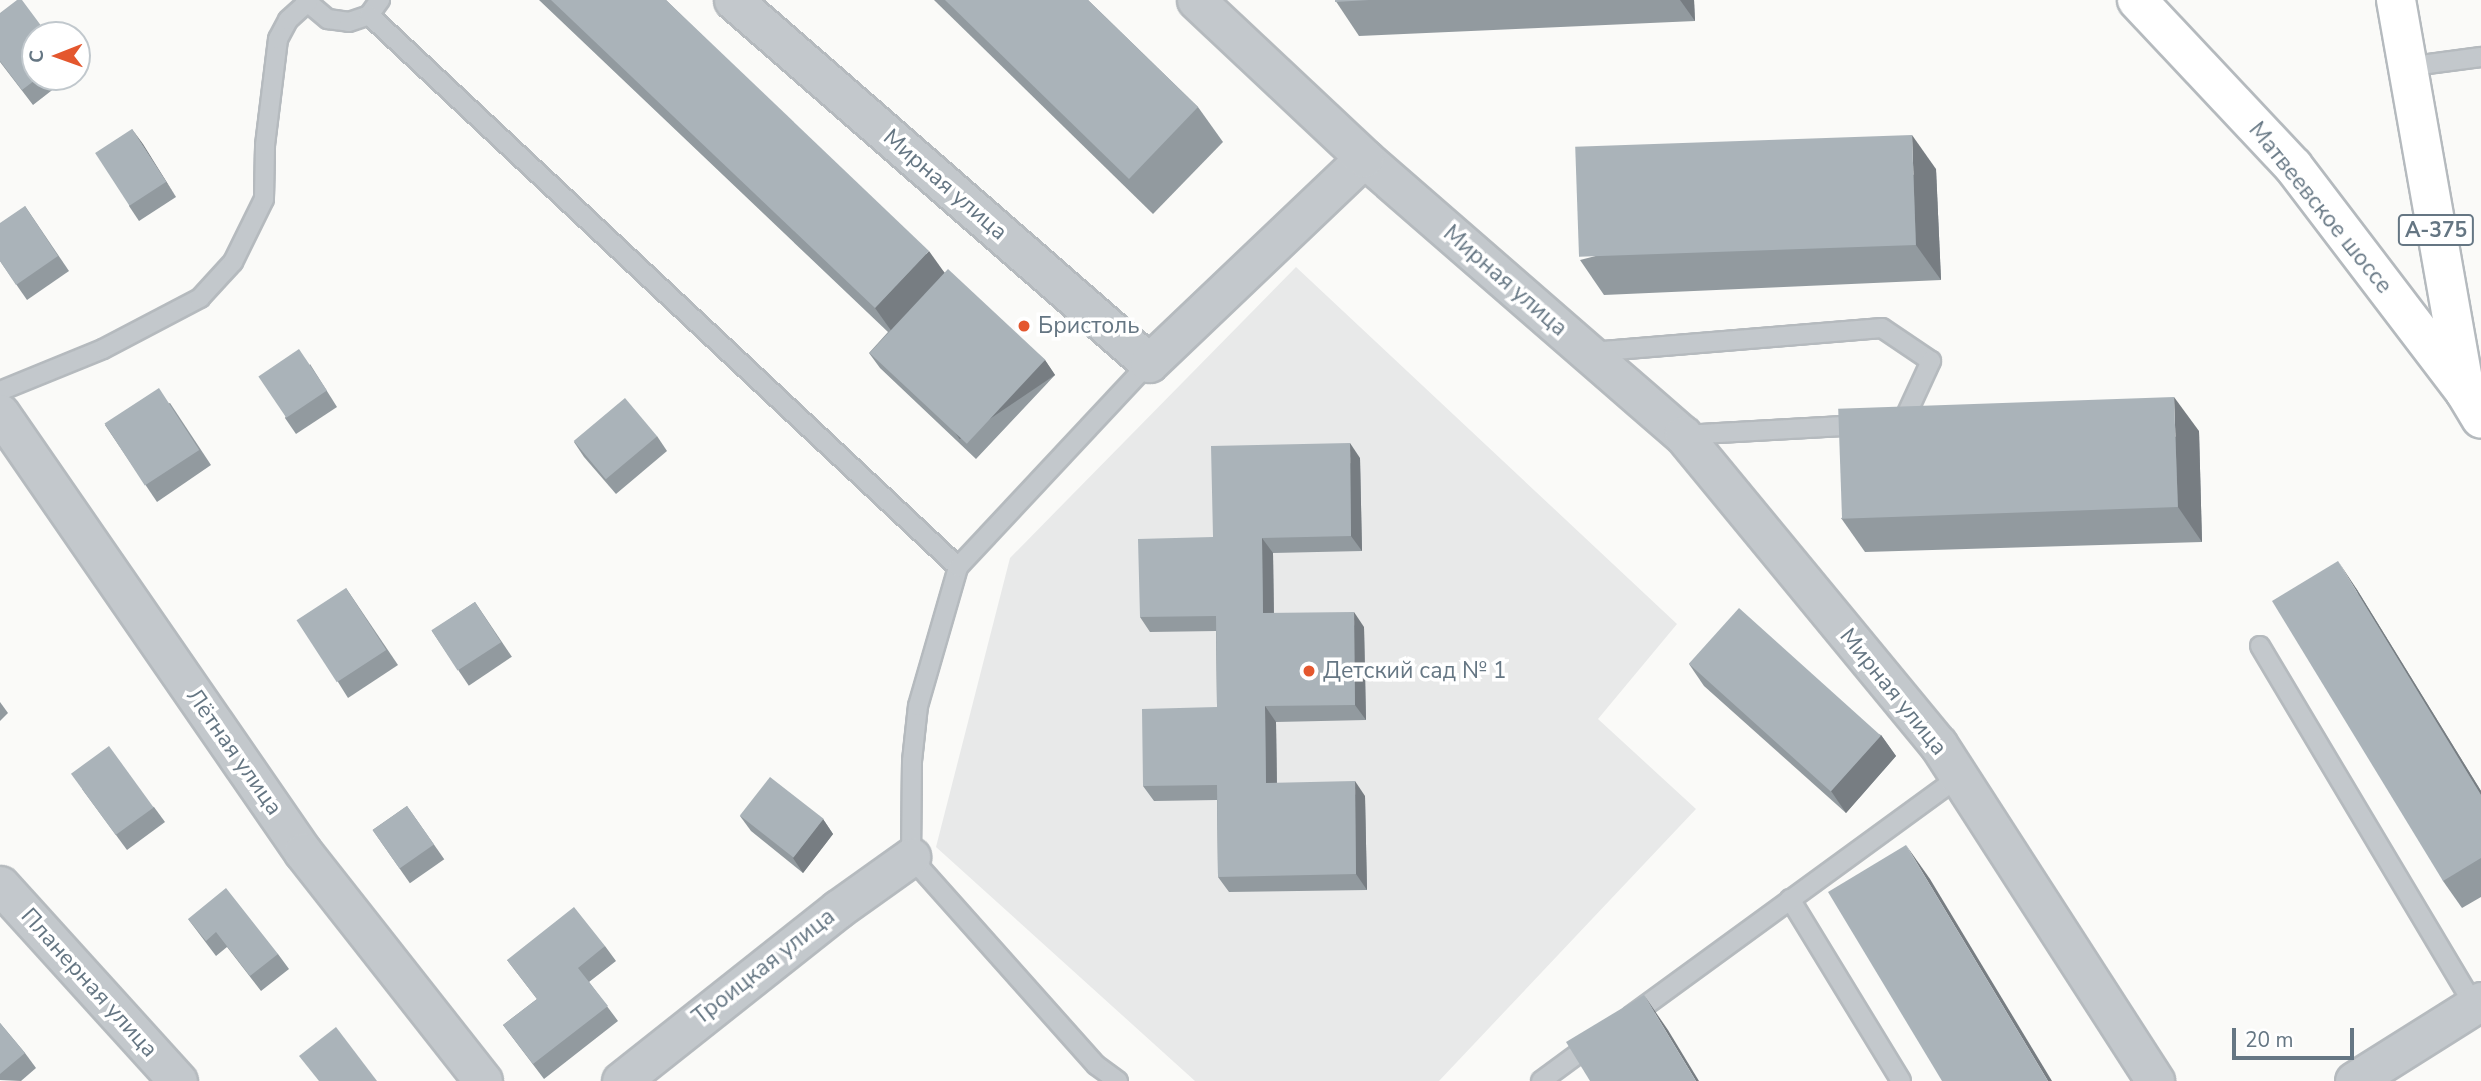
<!DOCTYPE html>
<html>
<head>
<meta charset="utf-8">
<style>
  body { margin:0 }
  #map { position:relative; width:2481px; height:1081px; overflow:hidden; background:#fafaf8; font-family:"Nunito Sans",sans-serif }
  div>[style] { position:absolute }
  .built>* { inset:0; background:#e8e9e9 }
  .roads { filter:drop-shadow(2px 0 #b5babe) drop-shadow(-2px 0 #b5babe) drop-shadow(0 2px #b5babe) drop-shadow(0 -2px #b5babe) }
  .lane>* { height:18px; margin:-9px; padding:0 9px; transform-origin:9px; border-radius:9px; background:#c3c8cc }
  .street>* { height:37px; margin:-18.5px; padding:0 18.5px; transform-origin:18.5px; border-radius:18.5px; background:#c3c8cc }
  .primary>* { height:38px; margin:-19px; padding:0 19px; transform-origin:19px; border-radius:19px; background:#fff }
  .highway>* { height:38px; margin:-19px; padding:0 19px; transform-origin:19px; border-radius:19px; background:#fff }
  .wall>* { inset:0; background:#929a9f; transform-origin:0 0 }
  .shaded-wall>* { inset:0; background:#777d82; transform-origin:0 0 }
  .building>* { inset:0; background:#aab3b9; transform-origin:0 0 }
  .dots>* { width:19px; height:19px; translate:-50% -50%; box-sizing:border-box; border:4px solid #fff; border-radius:50% }
  span { translate:-50% -50%; white-space:nowrap; text-align:center; line-height:1.15; -webkit-text-stroke:7px #fff; paint-order:stroke }
  .shield-label span { padding:2px 5px; background:#fff; border:2px solid; border-radius:5px; -webkit-text-stroke-width:0 }
  .shield-label { font-size:21px; color:#657683; font-weight:700 }
  .street-label { font-size:23px; color:#657683 }
  .poi-label { font-size:23px; color:#657683 }
  .left { translate:0 -50%; text-align:left }
  .north { position:absolute; left:21px; top:21px; width:70px; height:70px; box-sizing:border-box; background:#fff; border:2px solid #c1c8cd; border-radius:50%; rotate:269deg; font-size:19px; font-weight:700; line-height:28px; text-align:center; color:#657683 }
  .north::after { content:''; display:block; margin:auto; width:24px; height:32px; background:#e4572e; clip-path:polygon(50% 0,100% 100%,50% 72%,0 100%) }
  .scale { position:absolute; left:2232px; top:1028px; width:122px; height:32px; box-sizing:border-box; border:4px solid #657683; border-top:0; padding-left:9px; font-size:21px; line-height:24px; white-space:nowrap; color:#657683; -webkit-text-stroke:5px #fff; paint-order:stroke }
</style>
</head>
<body>
<div id="map">
  <div class="built">
    <i style="clip-path:polygon(1296px 267px,1677px 624px,1598px 719px,1696px 809px,1439px 1081px,1195px 1081px,936px 847px,1010px 558px)"></i>
  </div>
  <div class="roads">
    <div class="lane">
      <i style="left:305px;top:0;width:30px;rotate:40deg"></i>
      <i style="left:328px;top:19px;width:21px;rotate:8deg"></i>
      <i style="left:349px;top:22px;width:21px;rotate:-19deg"></i>
      <i style="left:369px;top:15px;width:19px;rotate:-54deg"></i>
      <i style="left:369px;top:15px;width:807px;rotate:43.14deg"></i>
      <i style="left:2406px;top:67px;width:76px;rotate:-7.6deg"></i>
      <i style="left:1591px;top:352px;width:292px;rotate:-4.7deg"></i>
      <i style="left:1882px;top:328px;width:59px;rotate:34deg"></i>
      <i style="left:1931px;top:361px;width:67px;rotate:114.7deg"></i>
      <i style="left:0;top:391px;width:111px;rotate:-22.2deg"></i>
      <i style="left:103px;top:349px;width:110px;rotate:-27.7deg"></i>
      <i style="left:200px;top:298px;width:49px;rotate:-47.5deg"></i>
      <i style="left:233px;top:262px;width:70px;rotate:-63.8deg"></i>
      <i style="left:264px;top:199px;width:54px;rotate:-88.9deg"></i>
      <i style="left:265px;top:145px;width:107px;rotate:-83deg"></i>
      <i style="left:278px;top:39px;width:21px;rotate:-62deg"></i>
      <i style="left:288px;top:20px;width:27px;rotate:-42deg"></i>
      <i style="left:1683px;top:435px;width:178px;rotate:-3.2deg"></i>
      <i style="left:2260px;top:646px;width:422px;rotate:59.2deg"></i>
      <i style="left:1790px;top:899px;width:213px;rotate:58.6deg"></i>
      <i style="left:1631px;top:1016px;width:406px;rotate:-36.1deg"></i>
      <i style="left:1118px;top:1081px;width:27px;rotate:-144deg"></i>
      <i style="left:1096px;top:1065px;width:278px;rotate:-131.7deg"></i>
      <i style="left:911px;top:857px;width:96px;rotate:-89.4deg"></i>
      <i style="left:912px;top:761px;width:55px;rotate:-83.8deg"></i>
      <i style="left:918px;top:706px;width:145px;rotate:-73.9deg"></i>
      <i style="left:958px;top:567px;width:279px;rotate:-46.9deg"></i>
      <i style="left:1541px;top:1081px;width:66px;rotate:-36.3deg"></i>
    </div>
    <div class="street">
      <i style="left:733px;top:0;width:552px;rotate:41.11deg"></i>
      <i style="left:1149px;top:363px;width:297px;rotate:-43.6deg"></i>
      <i style="left:1364px;top:158px;width:422px;rotate:41deg"></i>
      <i style="left:1683px;top:435px;width:401px;rotate:50.5deg"></i>
      <i style="left:1938px;top:744px;width:401px;rotate:57.2deg"></i>
      <i style="left:1196px;top:0;width:231px;rotate:43.2deg"></i>
      <i style="left:0;top:413px;width:533px;rotate:55.39deg"></i>
      <i style="left:303px;top:852px;width:291px;rotate:51.8deg"></i>
      <i style="left:0;top:885px;width:265px;rotate:47.8deg"></i>
      <i style="left:621px;top:1081px;width:277px;rotate:-38.4deg"></i>
      <i style="left:838px;top:909px;width:90px;rotate:-35.5deg"></i>
      <i style="left:2354px;top:1081px;width:150px;rotate:-32.2deg"></i>
    </div>
    <div class="primary">
      <i style="left:2137px;top:0;width:228px;rotate:46.8deg"></i>
      <i style="left:2293px;top:166px;width:284px;rotate:52.7deg"></i>
    </div>
    <div class="highway">
      <i style="left:2396px;top:0;width:398px;rotate:80deg"></i>
      <i style="left:2465px;top:392px;width:31px;rotate:59deg"></i>
    </div>
  </div>
  <div class="wall">
    <i style="clip-path:polygon(539px 0,666px 0,945px 273px,1045px 360px,1055px 375px,976px 459px,880px 368px,869px 353px,888px 332px)"></i>
    <i style="clip-path:polygon(934px 0,1088px 0,1198px 107px,1223px 142px,1153px 214px)"></i>
    <i style="clip-path:polygon(1335px 0,1694px 0,1695px 21px,1359px 36px)"></i>
    <i style="clip-path:polygon(0 13px,35px 77px,69px 77px,33px 105px,0 62px)"></i>
    <i style="clip-path:polygon(132px 129px,176px 197px,139px 221px,129px 206px)"></i>
    <i style="clip-path:polygon(1936px 169px,1941px 280px,1604px 295px,1580px 260px)"></i>
    <i style="clip-path:polygon(25px 206px,69px 271px,27px 300px,0 261px)"></i>
    <i style="clip-path:polygon(310px 364px,337px 407px,296px 434px,285px 418px)"></i>
    <i style="clip-path:polygon(170px 403px,211px 465px,157px 502px,105px 425px)"></i>
    <i style="clip-path:polygon(2199px 431px,2202px 542px,1865px 552px,1841px 518px)"></i>
    <i style="clip-path:polygon(657px 436px,667px 451px,616px 494px,584px 457px,574px 442px)"></i>
    <i style="clip-path:polygon(1360px 458px,1362px 551px,1273px 553px,1274px 613px,1364px 627px,1366px 720px,1276px 722px,1277px 783px,1365px 796px,1367px 890px,1229px 892px,1218px 877px,1217px 800px,1154px 801px,1143px 786px,1217px 707px,1216px 631px,1150px 632px,1140px 617px,1213px 537px)"></i>
    <i style="clip-path:polygon(346px 588px,398px 665px,348px 698px,338px 682px)"></i>
    <i style="clip-path:polygon(2356px 588px,2481px 791px,2481px 897px,2462px 908px,2443px 881px)"></i>
    <i style="left:475px;top:602px;width:66px;height:52px;rotate:56deg"></i>
    <i style="clip-path:polygon(1689px 664px,1881px 735px,1896px 756px,1846px 813px,1704px 686px)"></i>
    <i style="clip-path:polygon(0 702px,8px 713px,0 721px)"></i>
    <i style="clip-path:polygon(82px 789px,154px 807px,165px 822px,127px 850px)"></i>
    <i style="left:407px;top:806px;width:65px;height:42px;rotate:55deg"></i>
    <i style="clip-path:polygon(740px 816px,823px 819px,833px 834px,803px 873px,751px 831px)"></i>
    <i style="clip-path:polygon(188px 919px,278px 954px,289px 969px,261px 991px,227px 947px,216px 956px)"></i>
    <i style="clip-path:polygon(605px 946px,616px 961px,589px 982px,618px 1021px,544px 1079px,503px 1025px,537px 999px,507px 960px)"></i>
    <i style="clip-path:polygon(0 1023px,25px 1053px,36px 1068px,21px 1081px,0 1080px)"></i>
  </div>
  <div class="shaded-wall">
    <i style="clip-path:polygon(1680px 0,1694px 0,1695px 21px)"></i>
    <i style="clip-path:polygon(132px 129px,143px 144px,176px 197px,166px 182px)"></i>
    <i style="clip-path:polygon(1912px 135px,1936px 169px,1941px 280px,1916px 245px)"></i>
    <i style="clip-path:polygon(929px 251px,954px 286px,900px 343px,875px 308px)"></i>
    <i style="left:1045px;top:360px;width:18px;height:115px;rotate:56deg"></i>
    <i style="clip-path:polygon(2174px 397px,2199px 431px,2202px 542px,2178px 507px)"></i>
    <i style="clip-path:polygon(1350px 443px,1360px 458px,1362px 551px,1351px 536px)"></i>
    <i style="clip-path:polygon(1262px 538px,1273px 553px,1274px 628px,1263px 613px)"></i>
    <i style="clip-path:polygon(2338px 561px,2356px 588px,2481px 791px,2481px 795px)"></i>
    <i style="clip-path:polygon(1354px 612px,1364px 627px,1366px 720px,1355px 705px)"></i>
    <i style="clip-path:polygon(1265px 706px,1276px 722px,1277px 798px,1266px 783px)"></i>
    <i style="clip-path:polygon(1881px 735px,1896px 756px,1846px 813px,1831px 791px)"></i>
    <i style="clip-path:polygon(1355px 781px,1365px 796px,1367px 890px,1356px 874px)"></i>
    <i style="clip-path:polygon(823px 819px,833px 834px,803px 873px,793px 858px)"></i>
    <i style="clip-path:polygon(1906px 845px,1930px 879px,2052px 1081px,2048px 1081px)"></i>
    <i style="clip-path:polygon(1644px 995px,1668px 1030px,1699px 1081px,1696px 1081px)"></i>
  </div>
  <div class="building">
    <i style="clip-path:polygon(17px 0,22px 0,48px 35px,35px 35px,35px 77px,39px 77px,22px 90px,0 61px,0 13px)"></i>
    <i style="clip-path:polygon(551px 0,666px 0,929px 251px,875px 308px)"></i>
    <i style="clip-path:polygon(945px 0,1088px 0,1198px 107px,1129px 179px)"></i>
    <i style="clip-path:polygon(1335px 0,1369px 0,1335px 2px)"></i>
    <i style="left:132px;top:129px;width:63px;height:44px;rotate:57deg"></i>
    <i style="left:1912px;top:135px;width:110px;height:337px;rotate:88deg"></i>
    <i style="clip-path:polygon(25px 206px,58px 256px,16px 285px,0 261px,0 223px)"></i>
    <i style="left:948px;top:269px;width:133px;height:115px;rotate:43deg"></i>
    <i style="left:299px;top:349px;width:50px;height:49px;rotate:56deg"></i>
    <i style="left:159px;top:388px;width:74px;height:65px;rotate:57deg"></i>
    <i style="left:2174px;top:397px;width:110px;height:336px;rotate:88deg"></i>
    <i style="left:625px;top:398px;width:50px;height:67px;rotate:50deg"></i>
    <i style="clip-path:polygon(1350px 443px,1351px 536px,1262px 538px,1263px 613px,1354px 612px,1355px 705px,1265px 706px,1266px 783px,1355px 781px,1356px 874px,1218px 877px,1217px 785px,1143px 786px,1142px 709px,1217px 707px,1216px 616px,1140px 617px,1138px 539px,1213px 537px,1211px 446px)"></i>
    <i style="clip-path:polygon(2338px 561px,2481px 795px,2481px 858px,2443px 881px,2272px 601px)"></i>
    <i style="left:346px;top:588px;width:74px;height:59px;rotate:57deg"></i>
    <i style="left:475px;top:602px;width:48px;height:52px;rotate:57deg"></i>
    <i style="left:1739px;top:608px;width:191px;height:75px;rotate:42deg"></i>
    <i style="left:109px;top:746px;width:76px;height:47px;rotate:54deg"></i>
    <i style="left:770px;top:777px;width:68px;height:49px;rotate:38deg"></i>
    <i style="left:407px;top:806px;width:47px;height:42px;rotate:55deg"></i>
    <i style="clip-path:polygon(1906px 845px,2048px 1081px,1942px 1081px,1828px 892px)"></i>
    <i style="clip-path:polygon(226px 888px,278px 954px,250px 976px,216px 932px,206px 941px,188px 919px)"></i>
    <i style="clip-path:polygon(574px 907px,605px 946px,578px 968px,608px 1006px,533px 1064px,503px 1025px,537px 999px,507px 960px)"></i>
    <i style="clip-path:polygon(1644px 995px,1696px 1081px,1590px 1081px,1566px 1042px)"></i>
    <i style="clip-path:polygon(0 1023px,25px 1053px,0 1074px)"></i>
    <i style="clip-path:polygon(336px 1027px,377px 1081px,319px 1081px,299px 1056px)"></i>
  </div>
  <div class="dots">
    <i style="left:1024px;top:326px;background:#e4572e"></i>
    <i style="left:1309px;top:671px;background:#e4572e"></i>
  </div>
  <div class="shield-label">
    <span style="left:2436px;top:230px">А-375</span>
  </div>
  <div class="street-label">
    <span style="left:945px;top:185px;rotate:41deg">Мирная улица</span>
    <span style="left:2320px;top:208px;rotate:51deg">Матвеевское шоссе</span>
    <span style="left:1505px;top:281px;rotate:41deg">Мирная улица</span>
    <span style="left:1893px;top:692px;rotate:51deg">Мирная улица</span>
    <span style="left:234px;top:752px;rotate:55deg">Лётная улица</span>
    <span style="left:764px;top:967px;rotate:-38deg">Троицкая улица</span>
    <span style="left:89px;top:983px;rotate:48deg">Планерная улица</span>
  </div>
  <div class="poi-label">
    <span class="left" style="left:1038px;top:326px">Бристоль</span>
    <span class="left" style="left:1323px;top:671px">Детский сад № 1</span>
  </div>
  <div class="north">С</div>
  <div class="scale">20 m</div>
</div>
</body>
</html>
